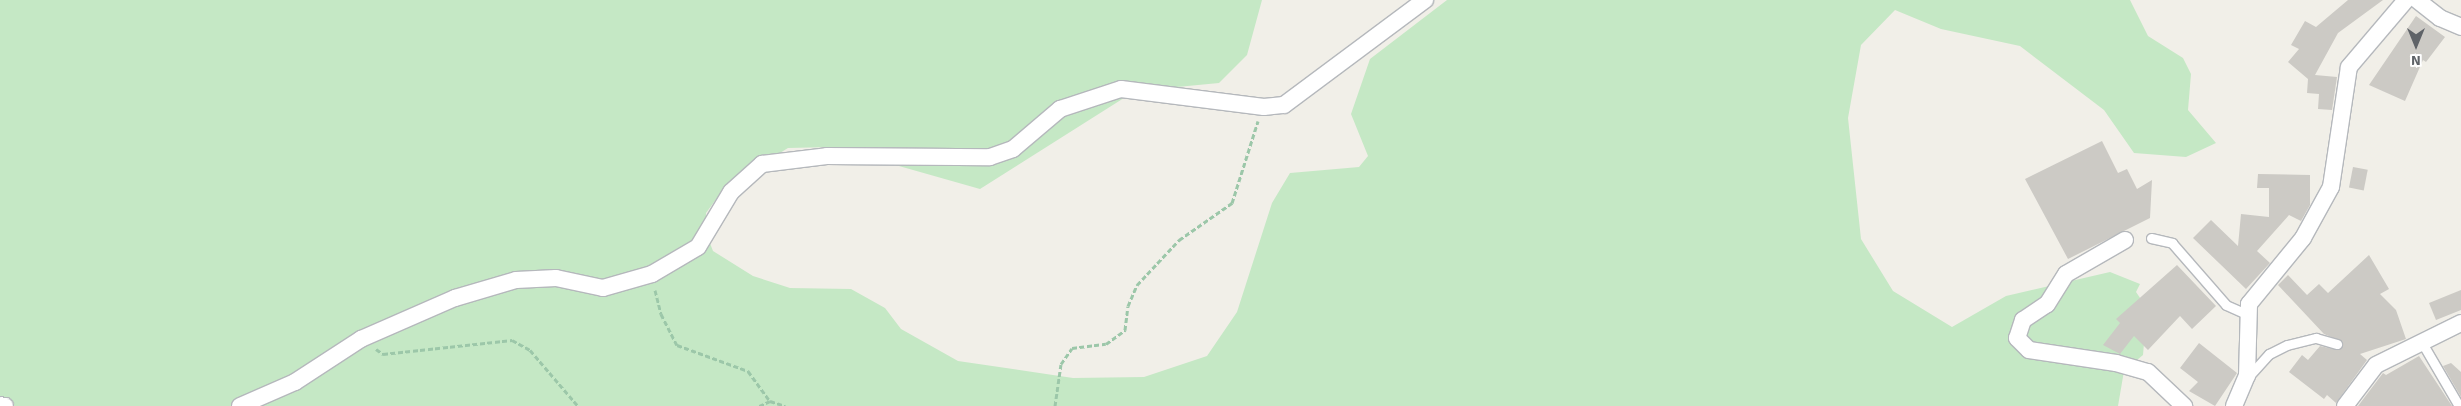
<!DOCTYPE html>
<html>
<head>
<meta charset="utf-8">
<style>
  body { margin:0 }
  #map { position:relative; width:2461px; height:406px; overflow:hidden; background:#f1efe8; font-family:Signika,sans-serif }
  div>[style] { position:absolute }
  .green>* { inset:0; background:#c5e8c5 }
  .building>* { inset:0; background:#cccac5; transform-origin:0 0 }
  .path>* { height:3px; margin-top:-1.5px; transform-origin:0; background:repeating-linear-gradient(90deg,#9cc7a9 0 5px,transparent 0 7.5px) }
  .roads { filter:drop-shadow(1px 0 #b5b8bc) drop-shadow(-1px 0 #b5b8bc) drop-shadow(0 1px #b5b8bc) drop-shadow(0 -1px #b5b8bc) }
  .lane>* { height:9px; margin:-4.5px; padding:0 4.5px; transform-origin:4.5px; border-radius:4.5px; background:#fff }
  .street>* { height:16px; margin:-8px; padding:0 8px; transform-origin:8px; border-radius:8px; background:#fff }
  span { translate:-50% -50%; white-space:nowrap; text-align:center; line-height:1.15; -webkit-text-stroke:4px #fff; paint-order:stroke }
  .north { position:absolute; left:2391px; top:20px; width:50px; height:50px; -webkit-text-stroke:4px #fff; paint-order:stroke; rotate:180deg; font-size:14px; font-weight:700; line-height:20px; text-align:center; color:#5f6368 }
  .north::after { content:''; display:block; margin:auto; width:18px; height:22px; background:#5f6368; clip-path:polygon(50% 0,100% 100%,50% 72%,0 100%) }
</style>
</head>
<body>
<div id="map">
  <div class="green">
    <i style="clip-path:polygon(0 0,1262px 0,1247px 55px,1219px 83px,1135px 91px,980px 189px,832px 147px,788px 148px,725px 187px,706px 213px,706px 233px,713px 251px,753px 276px,790px 288px,851px 289px,885px 308px,901px 329px,958px 361px,1073px 378px,1144px 377px,1207px 356px,1237px 312px,1272px 203px,1290px 173px,1359px 167px,1368px 156px,1351px 114px,1370px 59px,1447px 0,2130px 0,2148px 36px,2183px 58px,2191px 74px,2188px 110px,2216px 143px,2186px 157px,2134px 153px,2104px 110px,2020px 46px,1941px 29px,1895px 10px,1861px 45px,1848px 118px,1861px 239px,1893px 291px,1952px 327px,2006px 296px,2110px 272px,2140px 284px,2136px 292px,2147px 308px,2143px 355px,2124px 371px,2118px 406px,0 406px)"></i>
  </div>
  <div class="building">
    <i style="clip-path:polygon(2348px 0,2383px 0,2338px 33px,2315px 75px,2337px 77px,2332px 110px,2318px 109px,2319px 94px,2307px 93px,2308px 79px,2288px 62px,2299px 49px,2291px 45px,2305px 21px,2316px 27px)"></i>
    <i style="clip-path:polygon(2416px 16px,2445px 37px,2426px 62px,2423px 60px,2405px 101px,2369px 85px)"></i>
    <i style="clip-path:polygon(2102px 141px,2118px 173px,2127px 169px,2137px 189px,2152px 180px,2150px 218px,2068px 259px,2025px 179px)"></i>
    <i style="left:2353px;top:167px;width:15px;height:21px;rotate:11deg"></i>
    <i style="clip-path:polygon(2258px 174px,2310px 175px,2310px 205px,2301px 221px,2289px 215px,2257px 251px,2270px 263px,2246px 289px,2193px 238px,2211px 220px,2238px 246px,2241px 214px,2269px 217px,2269px 188px,2257px 188px)"></i>
    <i style="clip-path:polygon(2369px 255px,2389px 289px,2380px 294px,2396px 310px,2406px 339px,2360px 354px,2367px 360px,2336px 403px,2327px 395px,2324px 399px,2289px 372px,2302px 355px,2308px 360px,2320px 346px,2338px 350px,2343px 342px,2324px 334px,2278px 285px,2288px 275px,2307px 295px,2319px 284px,2328px 293px)"></i>
    <i style="clip-path:polygon(2177px 265px,2216px 306px,2192px 329px,2180px 316px,2148px 350px,2134px 336px,2120px 354px,2103px 345px,2120px 323px,2116px 319px)"></i>
    <i style="clip-path:polygon(2461px 290px,2461px 310px,2436px 320px,2429px 303px)"></i>
    <i style="clip-path:polygon(2199px 343px,2237px 373px,2215px 406px,2189px 391px,2198px 382px,2180px 368px)"></i>
    <i style="clip-path:polygon(2419px 356px,2452px 406px,2358px 406px,2383px 373px,2386px 375px)"></i>
    <i style="clip-path:polygon(2451px 363px,2461px 372px,2461px 397px,2443px 366px)"></i>
  </div>
  <div class="path">
    <i style="left:655px;top:290px;width:25px;rotate:76deg"></i>
    <i style="left:661px;top:314px;width:35px;rotate:63deg"></i>
    <i style="left:677px;top:345px;width:76px;rotate:20.1deg"></i>
    <i style="left:748px;top:371px;width:37px;rotate:54deg"></i>
    <i style="left:376px;top:349px;width:9px;rotate:36deg"></i>
    <i style="left:383px;top:354px;width:130px;rotate:-6.2deg"></i>
    <i style="left:512px;top:340px;width:21px;rotate:29deg"></i>
    <i style="left:530px;top:350px;width:74px;rotate:49.4deg"></i>
    <i style="left:759px;top:406px;width:12px;rotate:-24deg"></i>
    <i style="left:770px;top:401px;width:16px;rotate:18deg"></i>
    <i style="left:1055px;top:406px;width:42px;rotate:-81.9deg"></i>
    <i style="left:1061px;top:364px;width:19px;rotate:-55deg"></i>
    <i style="left:1072px;top:348px;width:34px;rotate:-7deg"></i>
    <i style="left:1106px;top:344px;width:24px;rotate:-36deg"></i>
    <i style="left:1125px;top:330px;width:24px;rotate:-83deg"></i>
    <i style="left:1128px;top:306px;width:23px;rotate:-67deg"></i>
    <i style="left:1137px;top:285px;width:62px;rotate:-47deg"></i>
    <i style="left:1179px;top:240px;width:65px;rotate:-34.9deg"></i>
    <i style="left:1232px;top:203px;width:86px;rotate:-72.4deg"></i>
  </div>
  <div class="roads">
    <div class="lane">
      <i style="left:2151px;top:238px;width:22px;rotate:13deg"></i>
      <i style="left:2172px;top:243px;width:82px;rotate:48.9deg"></i>
      <i style="left:2226px;top:305px;width:22px;rotate:24deg"></i>
      <i style="left:2421px;top:341px;width:75px;rotate:59.7deg"></i>
      <i style="left:2249px;top:376px;width:30px;rotate:-48deg"></i>
      <i style="left:2269px;top:354px;width:20px;rotate:-27deg"></i>
      <i style="left:2287px;top:345px;width:30px;rotate:-14deg"></i>
      <i style="left:2316px;top:338px;width:22px;rotate:16deg"></i>
    </div>
    <div class="street">
      <i style="left:2417px;top:0;width:29px;rotate:38deg"></i>
      <i style="left:2440px;top:18px;width:23px;rotate:23deg"></i>
      <i style="left:2125px;top:240px;width:68px;rotate:150deg"></i>
      <i style="left:2066px;top:274px;width:36px;rotate:122deg"></i>
      <i style="left:2047px;top:304px;width:29px;rotate:146deg"></i>
      <i style="left:2023px;top:320px;width:19px;rotate:108deg"></i>
      <i style="left:2017px;top:338px;width:17px;rotate:45deg"></i>
      <i style="left:2029px;top:350px;width:88px;rotate:8.5deg"></i>
      <i style="left:2116px;top:363px;width:33px;rotate:16deg"></i>
      <i style="left:2148px;top:372px;width:50px;rotate:43.4deg"></i>
      <i style="left:0;top:405px;width:5px;rotate:11deg"></i>
      <i style="left:240px;top:406px;width:60px;rotate:-23.6deg"></i>
      <i style="left:295px;top:382px;width:79px;rotate:-33.1deg"></i>
      <i style="left:361px;top:339px;width:103px;rotate:-23.6deg"></i>
      <i style="left:455px;top:298px;width:64px;rotate:-16.4deg"></i>
      <i style="left:516px;top:280px;width:40px;rotate:-2.9deg"></i>
      <i style="left:556px;top:278px;width:48px;rotate:12deg"></i>
      <i style="left:603px;top:288px;width:51px;rotate:-15.9deg"></i>
      <i style="left:652px;top:274px;width:53px;rotate:-30.4deg"></i>
      <i style="left:698px;top:247px;width:64px;rotate:-59deg"></i>
      <i style="left:731px;top:192px;width:42px;rotate:-42.1deg"></i>
      <i style="left:762px;top:164px;width:65px;rotate:-7deg"></i>
      <i style="left:827px;top:156px;width:163px;rotate:0.4deg"></i>
      <i style="left:990px;top:157px;width:24px;rotate:-19deg"></i>
      <i style="left:1013px;top:149px;width:62px;rotate:-40.4deg"></i>
      <i style="left:1060px;top:109px;width:64px;rotate:-18.2deg"></i>
      <i style="left:1121px;top:89px;width:144px;rotate:7.2deg"></i>
      <i style="left:1264px;top:107px;width:20px;rotate:-6deg"></i>
      <i style="left:1284px;top:105px;width:176px;rotate:-36.7deg"></i>
      <i style="left:2234px;top:406px;width:33px;rotate:-67deg"></i>
      <i style="left:2247px;top:376px;width:72px;rotate:-88.4deg"></i>
      <i style="left:2249px;top:304px;width:85px;rotate:-50.7deg"></i>
      <i style="left:2303px;top:238px;width:58px;rotate:-61.2deg"></i>
      <i style="left:2331px;top:187px;width:121px;rotate:-81.5deg"></i>
      <i style="left:2349px;top:67px;width:88px;rotate:-49.6deg"></i>
      <i style="left:2345px;top:406px;width:51px;rotate:-52.9deg"></i>
      <i style="left:2376px;top:365px;width:95px;rotate:-26.3deg"></i>
    </div>
  </div>
  <div class="north">N</div>
</div>
</body>
</html>
